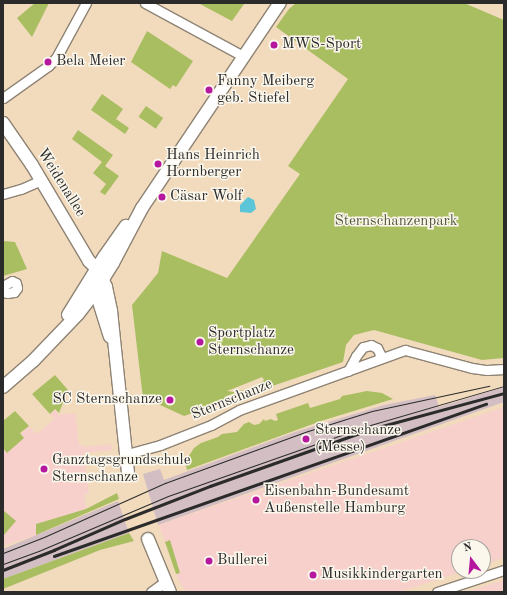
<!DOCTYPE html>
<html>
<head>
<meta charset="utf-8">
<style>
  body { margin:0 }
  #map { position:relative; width:507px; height:595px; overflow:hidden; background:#f2dbbc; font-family:"Old Standard TT",serif }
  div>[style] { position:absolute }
  .built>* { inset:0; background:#f7d0cc }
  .industrial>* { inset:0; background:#d2bec3 }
  .green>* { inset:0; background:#a9bd61; transform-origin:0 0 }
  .water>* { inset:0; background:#5cc5d8 }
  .roads { filter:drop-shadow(1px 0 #8e8374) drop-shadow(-1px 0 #8e8374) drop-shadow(0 1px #8e8374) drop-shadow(0 -1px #8e8374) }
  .street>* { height:9px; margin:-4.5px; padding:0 4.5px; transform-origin:4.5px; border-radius:4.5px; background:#fff }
  .secondary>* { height:12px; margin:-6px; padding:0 6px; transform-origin:6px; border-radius:6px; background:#fff }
  .tram>* { height:1px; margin:-0.5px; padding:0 0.5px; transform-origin:0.5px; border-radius:0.5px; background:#2b2b2b }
  .rail>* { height:2.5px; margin:-1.25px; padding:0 1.25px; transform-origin:1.25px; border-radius:1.25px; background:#2b2b2b }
  .dots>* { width:11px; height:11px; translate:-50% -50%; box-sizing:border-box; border:2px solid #fbf7ec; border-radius:50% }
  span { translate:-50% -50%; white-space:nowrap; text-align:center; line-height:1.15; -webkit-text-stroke:3px #fbf7ec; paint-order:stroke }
  .poi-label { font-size:15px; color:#2b2b2b }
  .left { translate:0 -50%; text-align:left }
  .right { translate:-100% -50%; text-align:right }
  .street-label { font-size:15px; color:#2b2b2b }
  .park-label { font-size:15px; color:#51573b }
  .frame { position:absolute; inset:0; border:4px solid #2b2b2b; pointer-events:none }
  .north { position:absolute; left:451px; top:539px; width:40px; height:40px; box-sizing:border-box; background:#fbf7ec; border:1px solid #a8a59f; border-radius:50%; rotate:344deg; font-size:11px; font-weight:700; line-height:16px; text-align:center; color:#2b2b2b }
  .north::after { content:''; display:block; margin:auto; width:14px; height:18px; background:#b5179e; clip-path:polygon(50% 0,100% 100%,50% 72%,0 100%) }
</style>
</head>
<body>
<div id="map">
  <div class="built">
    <i style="clip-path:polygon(504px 407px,504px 558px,483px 565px,483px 547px,459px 547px,459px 571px,464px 571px,399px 592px,186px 592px,178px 579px,159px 525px)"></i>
    <i style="clip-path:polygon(55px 410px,59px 415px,75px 413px,79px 444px,85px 447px,111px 444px,112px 450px,84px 453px,89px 493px,84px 495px,86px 509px,37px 524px,36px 535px,3px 546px,3px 449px,7px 453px,24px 438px,21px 434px,29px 426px,37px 434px,54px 419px,50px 414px)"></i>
    <i style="clip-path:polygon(504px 580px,504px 592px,467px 592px)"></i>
  </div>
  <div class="industrial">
    <i style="clip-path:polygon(504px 387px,504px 402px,158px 525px,143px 474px,160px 469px,164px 480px,295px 432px,384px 405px,435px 395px,439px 407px)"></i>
    <i style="clip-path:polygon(118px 501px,129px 533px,3px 579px,3px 549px)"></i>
  </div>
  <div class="green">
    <i style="clip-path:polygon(35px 3px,49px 3px,32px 37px,17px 18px)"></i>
    <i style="clip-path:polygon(198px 3px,242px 3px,244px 4px,232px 21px)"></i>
    <i style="clip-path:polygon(296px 3px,464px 3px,504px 20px,504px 358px,482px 360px,374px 330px,354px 335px,346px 345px,343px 362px,237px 398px,262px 382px,264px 380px,262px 377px,227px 391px,235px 392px,247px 389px,226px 396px,222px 401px,215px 401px,213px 406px,184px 416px,145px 398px,144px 407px,132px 305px,158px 273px,162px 251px,227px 278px,300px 174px,288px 166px,348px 79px,276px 27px,289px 9px)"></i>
    <i style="clip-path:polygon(147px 31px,193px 61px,176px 87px,173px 85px,170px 89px,131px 62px)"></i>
    <i style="clip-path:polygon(102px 94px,123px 109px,116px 119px,129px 128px,125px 134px,91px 110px)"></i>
    <i style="left:146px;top:106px;width:21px;height:13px;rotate:35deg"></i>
    <i style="clip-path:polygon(78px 130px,113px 155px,105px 166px,119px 176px,105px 195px,100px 192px,106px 184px,93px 173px,102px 162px,72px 139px)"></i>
    <i style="clip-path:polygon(3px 241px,15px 242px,27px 269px,3px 276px)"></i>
    <i style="clip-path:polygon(55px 375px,68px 390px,59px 413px,55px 409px,50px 414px,32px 394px)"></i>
    <i style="clip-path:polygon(367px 391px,382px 393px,393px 399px,321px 421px,187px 470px,185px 462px,194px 448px,201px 443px,218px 437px,222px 434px,237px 432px,244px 424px,249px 422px,254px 425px,259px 424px,264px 419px,265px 421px,271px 419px,275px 421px,278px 420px,276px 414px,308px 403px,310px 408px,340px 399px,342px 396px)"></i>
    <i style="clip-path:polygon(15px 411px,29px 426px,20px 433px,24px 438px,7px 453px,3px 448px,3px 421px)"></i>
    <i style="clip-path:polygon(117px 493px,119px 499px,36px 535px,36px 524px,86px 509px)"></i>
    <i style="clip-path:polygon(3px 510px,16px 521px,3px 536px)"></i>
    <i style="clip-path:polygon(129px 533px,134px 541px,100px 550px,3px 589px,3px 579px)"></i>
    <i style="clip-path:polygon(170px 540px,180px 573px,176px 574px,165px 542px)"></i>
  </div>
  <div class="water">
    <i style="clip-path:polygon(248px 197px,254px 200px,256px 209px,251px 213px,240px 212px,240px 205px)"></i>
  </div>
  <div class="roads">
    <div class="street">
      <i style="left:145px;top:3px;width:111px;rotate:28.4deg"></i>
      <i style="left:3px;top:98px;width:55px;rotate:-35.4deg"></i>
      <i style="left:48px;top:66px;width:11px;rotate:-45deg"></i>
      <i style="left:56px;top:58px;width:63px;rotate:-61.4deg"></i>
      <i style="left:3px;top:194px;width:19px;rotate:-16deg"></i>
      <i style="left:21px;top:189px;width:22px;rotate:-24deg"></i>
      <i style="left:3px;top:286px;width:10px;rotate:-29deg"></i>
      <i style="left:12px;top:281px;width:4px;rotate:27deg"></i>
      <i style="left:16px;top:283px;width:5px;rotate:79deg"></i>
      <i style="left:17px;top:288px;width:5px;rotate:127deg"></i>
      <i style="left:14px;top:292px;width:7px;rotate:172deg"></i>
      <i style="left:7px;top:293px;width:4px;rotate:-166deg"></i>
      <i style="left:348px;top:371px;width:17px;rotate:-62deg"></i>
      <i style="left:356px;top:356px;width:11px;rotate:-52deg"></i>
      <i style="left:363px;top:347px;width:8px;rotate:-14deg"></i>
      <i style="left:371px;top:345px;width:7px;rotate:27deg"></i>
      <i style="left:377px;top:348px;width:7px;rotate:63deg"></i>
      <i style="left:380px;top:354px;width:5px;rotate:101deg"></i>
      <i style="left:127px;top:454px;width:34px;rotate:-15deg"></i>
      <i style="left:160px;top:445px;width:55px;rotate:-21.4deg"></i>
      <i style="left:211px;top:425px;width:32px;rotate:-28deg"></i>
      <i style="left:239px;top:410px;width:177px;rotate:-19.9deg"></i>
      <i style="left:405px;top:350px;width:69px;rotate:15deg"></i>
      <i style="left:472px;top:368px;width:15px;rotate:8deg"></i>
      <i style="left:487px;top:370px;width:17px;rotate:-3deg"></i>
      <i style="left:151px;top:592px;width:17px;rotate:-36deg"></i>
      <i style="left:437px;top:592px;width:71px;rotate:-18.2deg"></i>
    </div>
    <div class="secondary">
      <i style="left:3px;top:123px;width:51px;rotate:55.4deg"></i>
      <i style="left:32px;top:165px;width:112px;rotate:59.3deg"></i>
      <i style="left:89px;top:261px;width:11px;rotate:45deg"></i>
      <i style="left:97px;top:269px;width:20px;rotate:63deg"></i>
      <i style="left:106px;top:287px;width:25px;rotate:78deg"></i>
      <i style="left:111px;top:311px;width:163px;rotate:84deg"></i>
      <i style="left:94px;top:286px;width:53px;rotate:72.6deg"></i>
      <i style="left:68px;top:315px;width:68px;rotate:-58.2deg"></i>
      <i style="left:104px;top:257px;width:38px;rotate:-55deg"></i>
      <i style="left:3px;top:387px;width:40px;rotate:-41deg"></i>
      <i style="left:33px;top:361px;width:65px;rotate:-46.2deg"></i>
      <i style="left:78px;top:314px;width:24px;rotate:-52deg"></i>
      <i style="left:93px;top:295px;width:38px;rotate:-58deg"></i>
      <i style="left:113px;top:263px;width:62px;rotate:-62.2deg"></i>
      <i style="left:142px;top:208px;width:247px;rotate:-56.1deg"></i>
      <i style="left:148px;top:539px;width:57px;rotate:67.5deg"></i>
    </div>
  </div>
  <div class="tram">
    <i style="left:3px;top:553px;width:44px;rotate:-21.3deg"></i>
    <i style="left:44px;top:537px;width:133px;rotate:-24.1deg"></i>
    <i style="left:165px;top:483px;width:152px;rotate:-20deg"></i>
    <i style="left:308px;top:431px;width:67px;rotate:-17.4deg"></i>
    <i style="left:372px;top:411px;width:120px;rotate:-12.1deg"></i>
    <i style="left:3px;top:564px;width:40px;rotate:-20.2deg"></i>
    <i style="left:41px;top:550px;width:138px;rotate:-23deg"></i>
    <i style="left:168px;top:496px;width:211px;rotate:-19.4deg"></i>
    <i style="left:367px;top:426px;width:143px;rotate:-16.3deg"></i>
  </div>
  <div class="rail">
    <i style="left:54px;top:556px;width:458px;rotate:-19.4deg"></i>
    <i style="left:3px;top:570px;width:55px;rotate:-21.4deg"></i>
    <i style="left:54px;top:550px;width:77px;rotate:-23.6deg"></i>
    <i style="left:125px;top:519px;width:91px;rotate:-21.2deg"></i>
    <i style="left:210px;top:486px;width:171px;rotate:-19.5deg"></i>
    <i style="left:371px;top:429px;width:138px;rotate:-15.1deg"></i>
  </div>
  <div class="dots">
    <i style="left:274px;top:45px;background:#b5179e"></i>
    <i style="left:48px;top:62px;background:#b5179e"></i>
    <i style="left:209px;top:90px;background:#b5179e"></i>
    <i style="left:158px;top:164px;background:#b5179e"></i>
    <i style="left:162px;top:197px;background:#b5179e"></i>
    <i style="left:200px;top:342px;background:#b5179e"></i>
    <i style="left:170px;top:400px;background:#b5179e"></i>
    <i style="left:306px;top:439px;background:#b5179e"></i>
    <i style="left:44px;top:469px;background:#b5179e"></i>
    <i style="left:256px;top:500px;background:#b5179e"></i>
    <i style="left:209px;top:561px;background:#b5179e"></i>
    <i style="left:313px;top:575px;background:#b5179e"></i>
  </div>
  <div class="poi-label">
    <span class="left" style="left:282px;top:45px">MWS-Sport</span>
    <span class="left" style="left:56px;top:62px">Bela Meier</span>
    <span class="left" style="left:217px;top:90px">Fanny Meiberg<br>geb. Stiefel</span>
    <span class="left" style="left:166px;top:164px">Hans Heinrich<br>Hornberger</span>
    <span class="left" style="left:170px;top:197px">Cäsar Wolf</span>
    <span class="left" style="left:208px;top:342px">Sportplatz<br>Sternschanze</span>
    <span class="right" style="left:162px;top:400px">SC Sternschanze</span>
    <span class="left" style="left:315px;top:439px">Sternschanze<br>(Messe)</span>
    <span class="left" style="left:52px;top:469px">Ganztagsgrundschule<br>Sternschanze</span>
    <span class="left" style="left:264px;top:500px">Eisenbahn-Bundesamt<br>Außenstelle Hamburg</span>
    <span class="left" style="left:217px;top:561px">Bullerei</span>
    <span class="left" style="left:321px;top:575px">Musikkindergarten</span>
  </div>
  <div class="street-label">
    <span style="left:61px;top:183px;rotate:58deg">Weidenallee</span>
    <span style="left:232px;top:400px;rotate:-22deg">Sternschanze</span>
  </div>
  <div class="park-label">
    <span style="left:396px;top:222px">Sternschanzenpark</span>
  </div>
  <div class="frame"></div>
  <div class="north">N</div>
</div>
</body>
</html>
